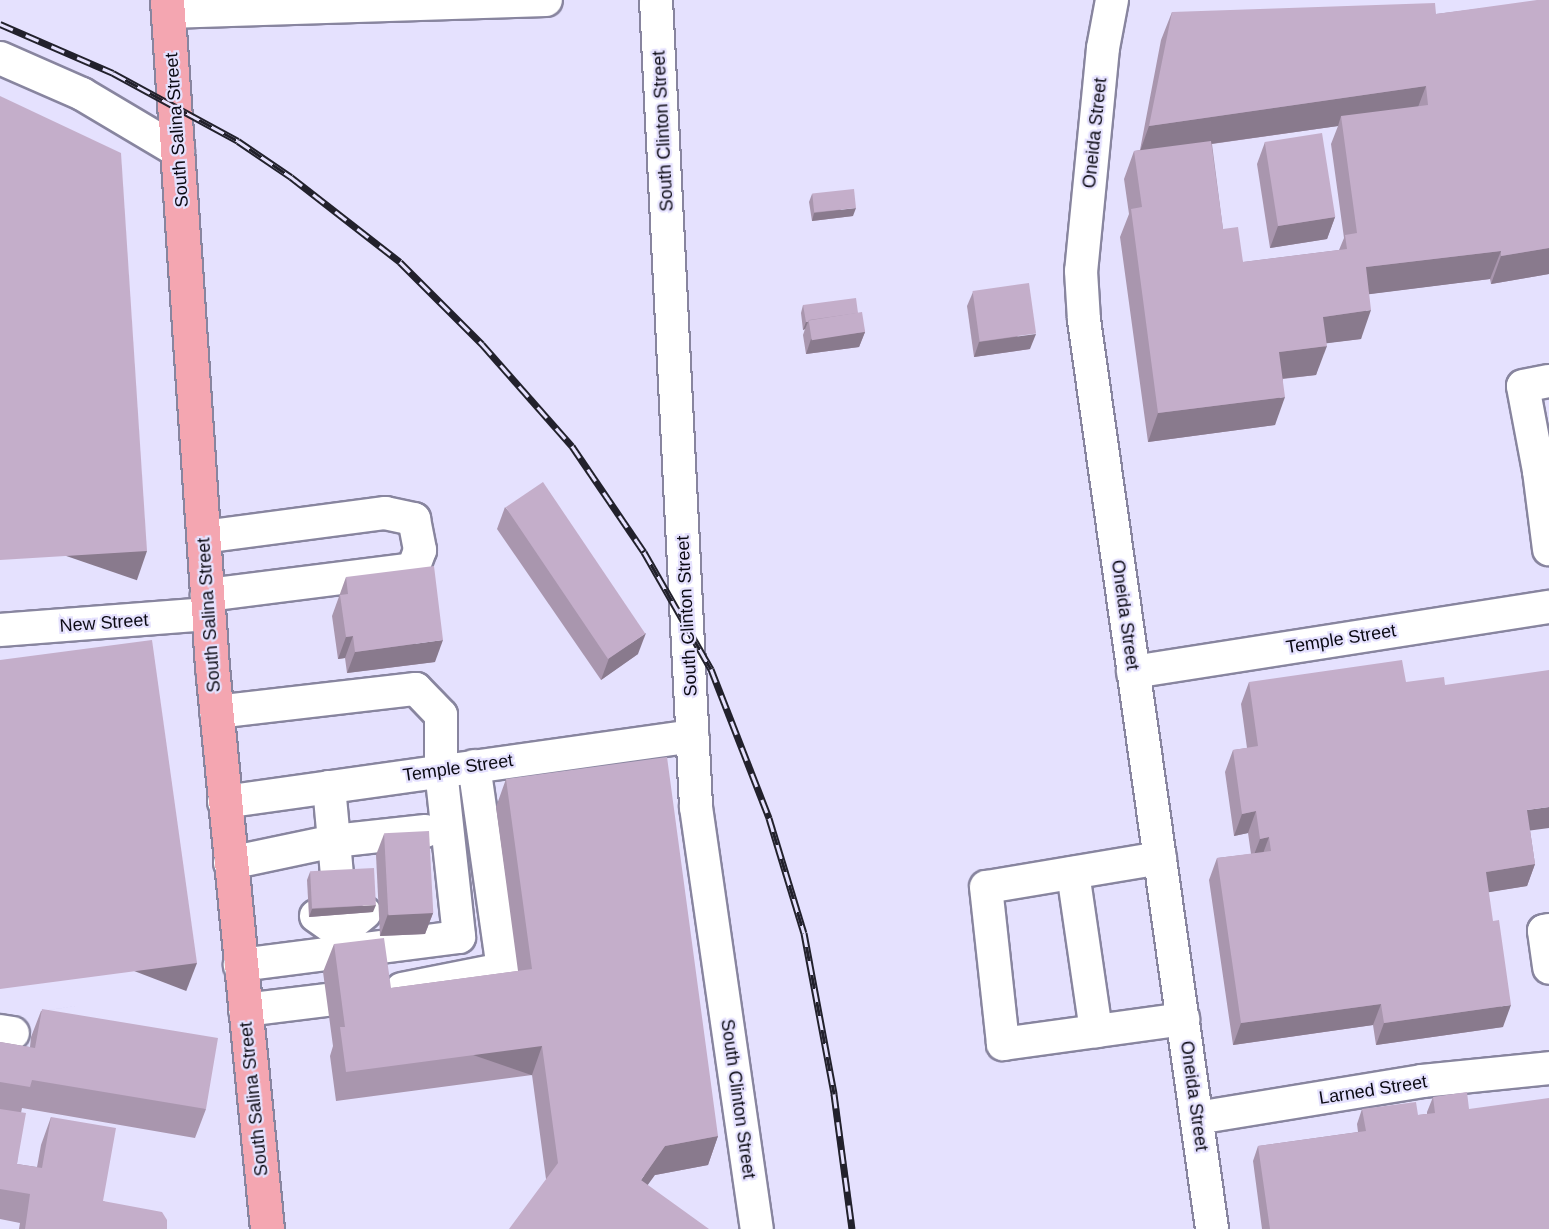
<!DOCTYPE html>
<html>
<head>
<meta charset="utf-8">
<style>
  body { margin:0 }
  #map { position:relative; width:1549px; height:1229px; overflow:hidden; background:#e5e1fe; font-family:Arial,sans-serif }
  div>[style] { position:absolute }
  .roads { filter:drop-shadow(2px 0 #88859f) drop-shadow(-2px 0 #88859f) drop-shadow(0 2px #88859f) drop-shadow(0 -2px #88859f) }
  .minor>* { height:32px; margin:-16px; padding:0 16px; transform-origin:16px; border-radius:16px; background:#fff }
  .major>* { height:33px; margin:-16.5px; padding:0 16.5px; transform-origin:16.5px; border-radius:16.5px; background:#f4a6b1 }
  .rail>* { height:7px; margin-top:-3.5px; transform-origin:0; background:repeating-linear-gradient(90deg,#e5e1fe 0 14px,#22212c 0 28px); box-sizing:border-box; border-block:2px solid #22212c }
  .wall>* { inset:0; background:#a996ae }
  .shaded-wall>* { inset:0; background:#897a8d; transform-origin:0 0 }
  .building>* { inset:0; background:#c4aeca; transform-origin:0 0 }
  span { translate:-50% -50%; white-space:nowrap; text-align:center; line-height:1.15; -webkit-text-stroke:4.5px #e5e1fe; paint-order:stroke }
  .street-label { font-size:18px; color:#0b0a13 }
</style>
</head>
<body>
<div id="map">
  <div class="roads">
    <div class="minor">
      <i style="left:656px;top:0;width:808px;rotate:87.16deg"></i>
      <i style="left:696px;top:807px;width:426px;rotate:81.8deg"></i>
      <i style="left:1112px;top:0;width:49px;rotate:100.6deg"></i>
      <i style="left:1103px;top:48px;width:224px;rotate:95.6deg"></i>
      <i style="left:1081px;top:271px;width:49px;rotate:86.5deg"></i>
      <i style="left:1084px;top:320px;width:918px;rotate:81.98deg"></i>
      <i style="left:168px;top:12px;width:378px;rotate:-1.8deg"></i>
      <i style="left:0;top:58px;width:90px;rotate:23.7deg"></i>
      <i style="left:82px;top:94px;width:112px;rotate:30.7deg"></i>
      <i style="left:1549px;top:469px;width:10px;rotate:169deg"></i>
      <i style="left:1539px;top:471px;width:79px;rotate:82.7deg"></i>
      <i style="left:1539px;top:471px;width:86px;rotate:-100.7deg"></i>
      <i style="left:1523px;top:386px;width:26px;rotate:-11deg"></i>
      <i style="left:203px;top:537px;width:184px;rotate:-7.5deg"></i>
      <i style="left:385px;top:513px;width:30px;rotate:12deg"></i>
      <i style="left:414px;top:519px;width:32px;rotate:79deg"></i>
      <i style="left:420px;top:550px;width:20px;rotate:110deg"></i>
      <i style="left:413px;top:569px;width:208px;rotate:172.8deg"></i>
      <i style="left:0;top:630px;width:209px;rotate:-4.4deg"></i>
      <i style="left:1133px;top:672px;width:421px;rotate:-8.9deg"></i>
      <i style="left:216px;top:712px;width:201px;rotate:-6.6deg"></i>
      <i style="left:416px;top:689px;width:36px;rotate:46deg"></i>
      <i style="left:441px;top:715px;width:55px;rotate:90deg"></i>
      <i style="left:441px;top:770px;width:168px;rotate:83.8deg"></i>
      <i style="left:459px;top:937px;width:221px;rotate:172.7deg"></i>
      <i style="left:329px;top:787px;width:54px;rotate:84.7deg"></i>
      <i style="left:334px;top:841px;width:92px;rotate:-6.3deg"></i>
      <i style="left:224px;top:802px;width:473px;rotate:-8deg"></i>
      <i style="left:1160px;top:858px;width:176px;rotate:170.5deg"></i>
      <i style="left:986px;top:887px;width:158px;rotate:83.8deg"></i>
      <i style="left:1003px;top:1044px;width:182px;rotate:-7.9deg"></i>
      <i style="left:230px;top:863px;width:106px;rotate:-11.9deg"></i>
      <i style="left:334px;top:841px;width:36px;rotate:85deg"></i>
      <i style="left:1073px;top:873px;width:160px;rotate:81.7deg"></i>
      <i style="left:316px;top:916px;width:29px;rotate:35deg"></i>
      <i style="left:340px;top:933px;width:32px;rotate:-39deg"></i>
      <i style="left:1549px;top:930px;width:5px;rotate:169deg"></i>
      <i style="left:1544px;top:931px;width:37px;rotate:82deg"></i>
      <i style="left:402px;top:989px;width:103px;rotate:-11.2deg"></i>
      <i style="left:503px;top:969px;width:205px;rotate:-98.1deg"></i>
      <i style="left:245px;top:1010px;width:83px;rotate:-7deg"></i>
      <i style="left:0;top:1031px;width:13px;rotate:9deg"></i>
      <i style="left:1197px;top:1118px;width:228px;rotate:-9.3deg"></i>
      <i style="left:1422px;top:1081px;width:128px;rotate:-5.8deg"></i>
    </div>
    <div class="major">
      <i style="left:167px;top:0;width:669px;rotate:86.14deg"></i>
      <i style="left:212px;top:667px;width:565px;rotate:84.41deg"></i>
    </div>
  </div>
  <div class="rail">
    <i style="left:0;top:24px;width:123px;rotate:23.4deg"></i>
    <i style="left:113px;top:73px;width:142px;rotate:28.5deg"></i>
    <i style="left:238px;top:141px;width:64px;rotate:34.2deg"></i>
    <i style="left:291px;top:177px;width:138px;rotate:37.9deg"></i>
    <i style="left:400px;top:262px;width:116px;rotate:45deg"></i>
    <i style="left:482px;top:344px;width:136px;rotate:48.6deg"></i>
    <i style="left:572px;top:446px;width:128px;rotate:55.8deg"></i>
    <i style="left:644px;top:552px;width:135px;rotate:60.2deg"></i>
    <i style="left:711px;top:669px;width:160px;rotate:68.7deg"></i>
    <i style="left:769px;top:818px;width:120px;rotate:73.1deg"></i>
    <i style="left:804px;top:933px;width:164px;rotate:79.4deg"></i>
    <i style="left:834px;top:1094px;width:136px;rotate:82.4deg"></i>
  </div>
  <div class="wall">
    <i style="clip-path:polygon(evenodd,1549px 0,1549px 274px,1491px 284px,1490px 279px,1369px 294px,1361px 339px,1326px 343px,1316px 375px,1283px 379px,1275px 425px,1148px 442px,1120px 237px,1129px 214px,1124px 179px,1134px 151px,1140px 150px,1161px 40px,1172px 12px,1436px 14px,1549px 0,1338px 126px,1331px 144px,1344px 238px,1339px 250px,1243px 262px,1223px 229px,1212px 144px,1338px 126px)"></i>
    <i style="clip-path:polygon(1265px 142px,1335px 217px,1327px 239px,1270px 248px,1257px 164px)"></i>
    <i style="clip-path:polygon(812px 194px,853px 216px,812px 221px,809px 202px)"></i>
    <i style="clip-path:polygon(973px 292px,1030px 349px,974px 357px,967px 306px)"></i>
    <i style="clip-path:polygon(803px 305px,858px 313px,865px 332px,859px 347px,806px 354px,803px 335px,805px 329px,803px 330px,801px 313px)"></i>
    <i style="clip-path:polygon(505px 507px,638px 654px,601px 680px,497px 529px)"></i>
    <i style="clip-path:polygon(346px 577px,435px 662px,347px 673px,345px 658px,338px 659px,332px 616px)"></i>
    <i style="clip-path:polygon(1249px 682px,1406px 682px,1445px 685px,1530px 830px,1535px 864px,1527px 886px,1488px 892px,1503px 1027px,1376px 1045px,1373px 1025px,1233px 1045px,1209px 880px,1217px 858px,1251px 854px,1248px 833px,1234px 836px,1225px 772px,1233px 750px,1247px 748px,1241px 704px)"></i>
    <i style="clip-path:polygon(506px 779px,718px 1136px,708px 1165px,655px 1175px,546px 1179px,532px 1075px,336px 1101px,330px 1056px,333px 1046px,323px 972px,334px 944px,391px 988px,518px 971px,496px 807px)"></i>
    <i style="clip-path:polygon(384px 834px,433px 913px,425px 934px,380px 936px,376px 855px)"></i>
    <i style="clip-path:polygon(310px 872px,373px 912px,309px 917px,307px 880px)"></i>
    <i style="clip-path:polygon(186px 991px,48px 1010px,206px 1109px,195px 1138px,22px 1108px,21px 1113px,17px 1164px,37px 1167px,41px 1145px,51px 1117px,103px 1201px,167px 1229px,19px 1229px,20px 1223px,0 1219px,0 1042px,30px 1047px,31px 1037px,41px 1011px)"></i>
    <i style="clip-path:polygon(1433px 1097px,1469px 1109px,1549px 1229px,1262px 1229px,1253px 1161px,1258px 1146px,1358px 1132px,1357px 1124px,1362px 1109px,1418px 1115px,1427px 1114px,1427px 1112px)"></i>
  </div>
  <div class="shaded-wall">
    <i style="clip-path:polygon(1426px 86px,1415px 115px,1341px 116px,1338px 126px,1139px 154px,1149px 126px)"></i>
    <i style="clip-path:polygon(856px 208px,853px 216px,812px 221px,814px 213px)"></i>
    <i style="clip-path:polygon(1335px 217px,1327px 239px,1270px 248px,1278px 226px)"></i>
    <i style="clip-path:polygon(1549px 248px,1549px 274px,1491px 284px,1501px 256px)"></i>
    <i style="clip-path:polygon(1501px 251px,1490px 279px,1355px 296px,1366px 267px)"></i>
    <i style="clip-path:polygon(1371px 310px,1361px 339px,1313px 345px,1323px 317px)"></i>
    <i style="clip-path:polygon(806px 322px,808px 322px,805px 329px,803px 330px)"></i>
    <i style="clip-path:polygon(865px 332px,859px 347px,806px 354px,811px 339px)"></i>
    <i style="clip-path:polygon(1036px 334px,1030px 349px,974px 357px,979px 342px)"></i>
    <i style="clip-path:polygon(1327px 346px,1316px 375px,1269px 380px,1279px 352px)"></i>
    <i style="clip-path:polygon(1285px 397px,1275px 425px,1148px 442px,1158px 413px)"></i>
    <i style="left:147px;top:551px;width:31px;height:147px;rotate:109deg"></i>
    <i style="clip-path:polygon(646px 633px,638px 654px,601px 680px,609px 658px)"></i>
    <i style="clip-path:polygon(353px 636px,345px 658px,338px 659px,346px 637px)"></i>
    <i style="clip-path:polygon(443px 640px,435px 662px,347px 673px,355px 652px)"></i>
    <i style="clip-path:polygon(1549px 807px,1549px 828px,1519px 832px,1527px 810px)"></i>
    <i style="clip-path:polygon(1256px 811px,1248px 833px,1234px 836px,1242px 814px)"></i>
    <i style="clip-path:polygon(1269px 837px,1261px 859px,1252px 860px,1260px 839px)"></i>
    <i style="clip-path:polygon(1535px 864px,1527px 886px,1478px 894px,1486px 872px)"></i>
    <i style="clip-path:polygon(376px 905px,373px 912px,309px 917px,312px 909px)"></i>
    <i style="clip-path:polygon(433px 913px,425px 934px,380px 936px,388px 914px)"></i>
    <i style="left:197px;top:963px;width:30px;height:199px;rotate:111deg"></i>
    <i style="clip-path:polygon(1381px 1004px,1373px 1025px,1233px 1045px,1241px 1023px)"></i>
    <i style="clip-path:polygon(1511px 1005px,1503px 1027px,1376px 1045px,1384px 1023px)"></i>
    <i style="left:542px;top:1046px;width:31px;height:198px;rotate:109deg"></i>
    <i style="clip-path:polygon(718px 1136px,708px 1165px,655px 1175px,631px 1208px,641px 1180px,665px 1146px)"></i>
  </div>
  <div class="building">
    <i style="clip-path:polygon(1537px 0,1549px 0,1549px 248px,1501px 256px,1501px 251px,1366px 267px,1371px 310px,1323px 317px,1327px 346px,1279px 352px,1285px 397px,1158px 413px,1131px 209px,1142px 207px,1134px 151px,1211px 141px,1223px 229px,1238px 227px,1243px 262px,1347px 249px,1345px 235px,1357px 233px,1341px 116px,1428px 105px,1426px 86px,1149px 126px,1172px 12px,1435px 3px,1436px 14px)"></i>
    <i style="clip-path:polygon(0 96px,121px 153px,147px 551px,0 560px)"></i>
    <i style="left:1322px;top:133px;width:85px;height:58px;rotate:81deg"></i>
    <i style="left:854px;top:189px;width:19px;height:42px;rotate:84deg"></i>
    <i style="left:1029px;top:283px;width:51px;height:57px;rotate:82deg"></i>
    <i style="clip-path:polygon(856px 298px,858px 313px,809px 320px,808px 322px,806px 322px,803px 305px)"></i>
    <i style="left:862px;top:312px;width:20px;height:54px;rotate:81deg"></i>
    <i style="left:543px;top:482px;width:183px;height:45px;rotate:56deg"></i>
    <i style="clip-path:polygon(434px 566px,443px 640px,355px 652px,353px 636px,346px 637px,340px 595px,348px 594px,346px 577px)"></i>
    <i style="clip-path:polygon(152px 640px,197px 963px,0 989px,0 660px)"></i>
    <i style="clip-path:polygon(1402px 660px,1406px 682px,1444px 677px,1445px 685px,1549px 670px,1549px 807px,1527px 810px,1535px 864px,1486px 872px,1493px 921px,1499px 920px,1511px 1005px,1384px 1023px,1381px 1004px,1241px 1023px,1217px 858px,1271px 851px,1269px 837px,1260px 839px,1256px 811px,1242px 814px,1233px 750px,1258px 746px,1249px 682px)"></i>
    <i style="clip-path:polygon(667px 757px,718px 1136px,665px 1146px,641px 1180px,709px 1229px,509px 1229px,558px 1163px,542px 1046px,346px 1072px,340px 1027px,345px 1027px,334px 944px,384px 938px,391px 988px,532px 969px,506px 779px)"></i>
    <i style="left:429px;top:831px;width:82px;height:45px;rotate:87deg"></i>
    <i style="left:374px;top:868px;width:37px;height:64px;rotate:87deg"></i>
    <i style="clip-path:polygon(42px 1009px,218px 1038px,206px 1109px,32px 1080px,30px 1087px,0 1082px,0 1042px,35px 1048px)"></i>
    <i style="clip-path:polygon(1467px 1092px,1469px 1109px,1549px 1098px,1549px 1229px,1270px 1229px,1258px 1146px,1366px 1131px,1362px 1109px,1416px 1102px,1418px 1115px,1435px 1113px,1433px 1097px)"></i>
    <i style="clip-path:polygon(0 1109px,26px 1113px,17px 1164px,42px 1168px,51px 1117px,116px 1128px,103px 1201px,162px 1212px,167px 1220px,167px 1229px,25px 1229px,30px 1194px,0 1189px)"></i>
  </div>
  <div class="street-label">
    <span style="left:177px;top:130px;rotate:-94deg">South Salina Street</span>
    <span style="left:663px;top:131px;rotate:-93deg">South Clinton Street</span>
    <span style="left:1095px;top:133px;rotate:-84deg">Oneida Street</span>
    <span style="left:209px;top:615px;rotate:-94deg">South Salina Street</span>
    <span style="left:1125px;top:615px;rotate:82deg">Oneida Street</span>
    <span style="left:687px;top:616px;rotate:-93deg">South Clinton Street</span>
    <span style="left:104px;top:623px;rotate:-4deg">New Street</span>
    <span style="left:1341px;top:639px;rotate:-9deg">Temple Street</span>
    <span style="left:458px;top:768px;rotate:-8deg">Temple Street</span>
    <span style="left:1373px;top:1090px;rotate:-9deg">Larned Street</span>
    <span style="left:1194px;top:1096px;rotate:82deg">Oneida Street</span>
    <span style="left:254px;top:1099px;rotate:-96deg">South Salina Street</span>
    <span style="left:738px;top:1099px;rotate:82deg">South Clinton Street</span>
  </div>
</div>
</body>
</html>
